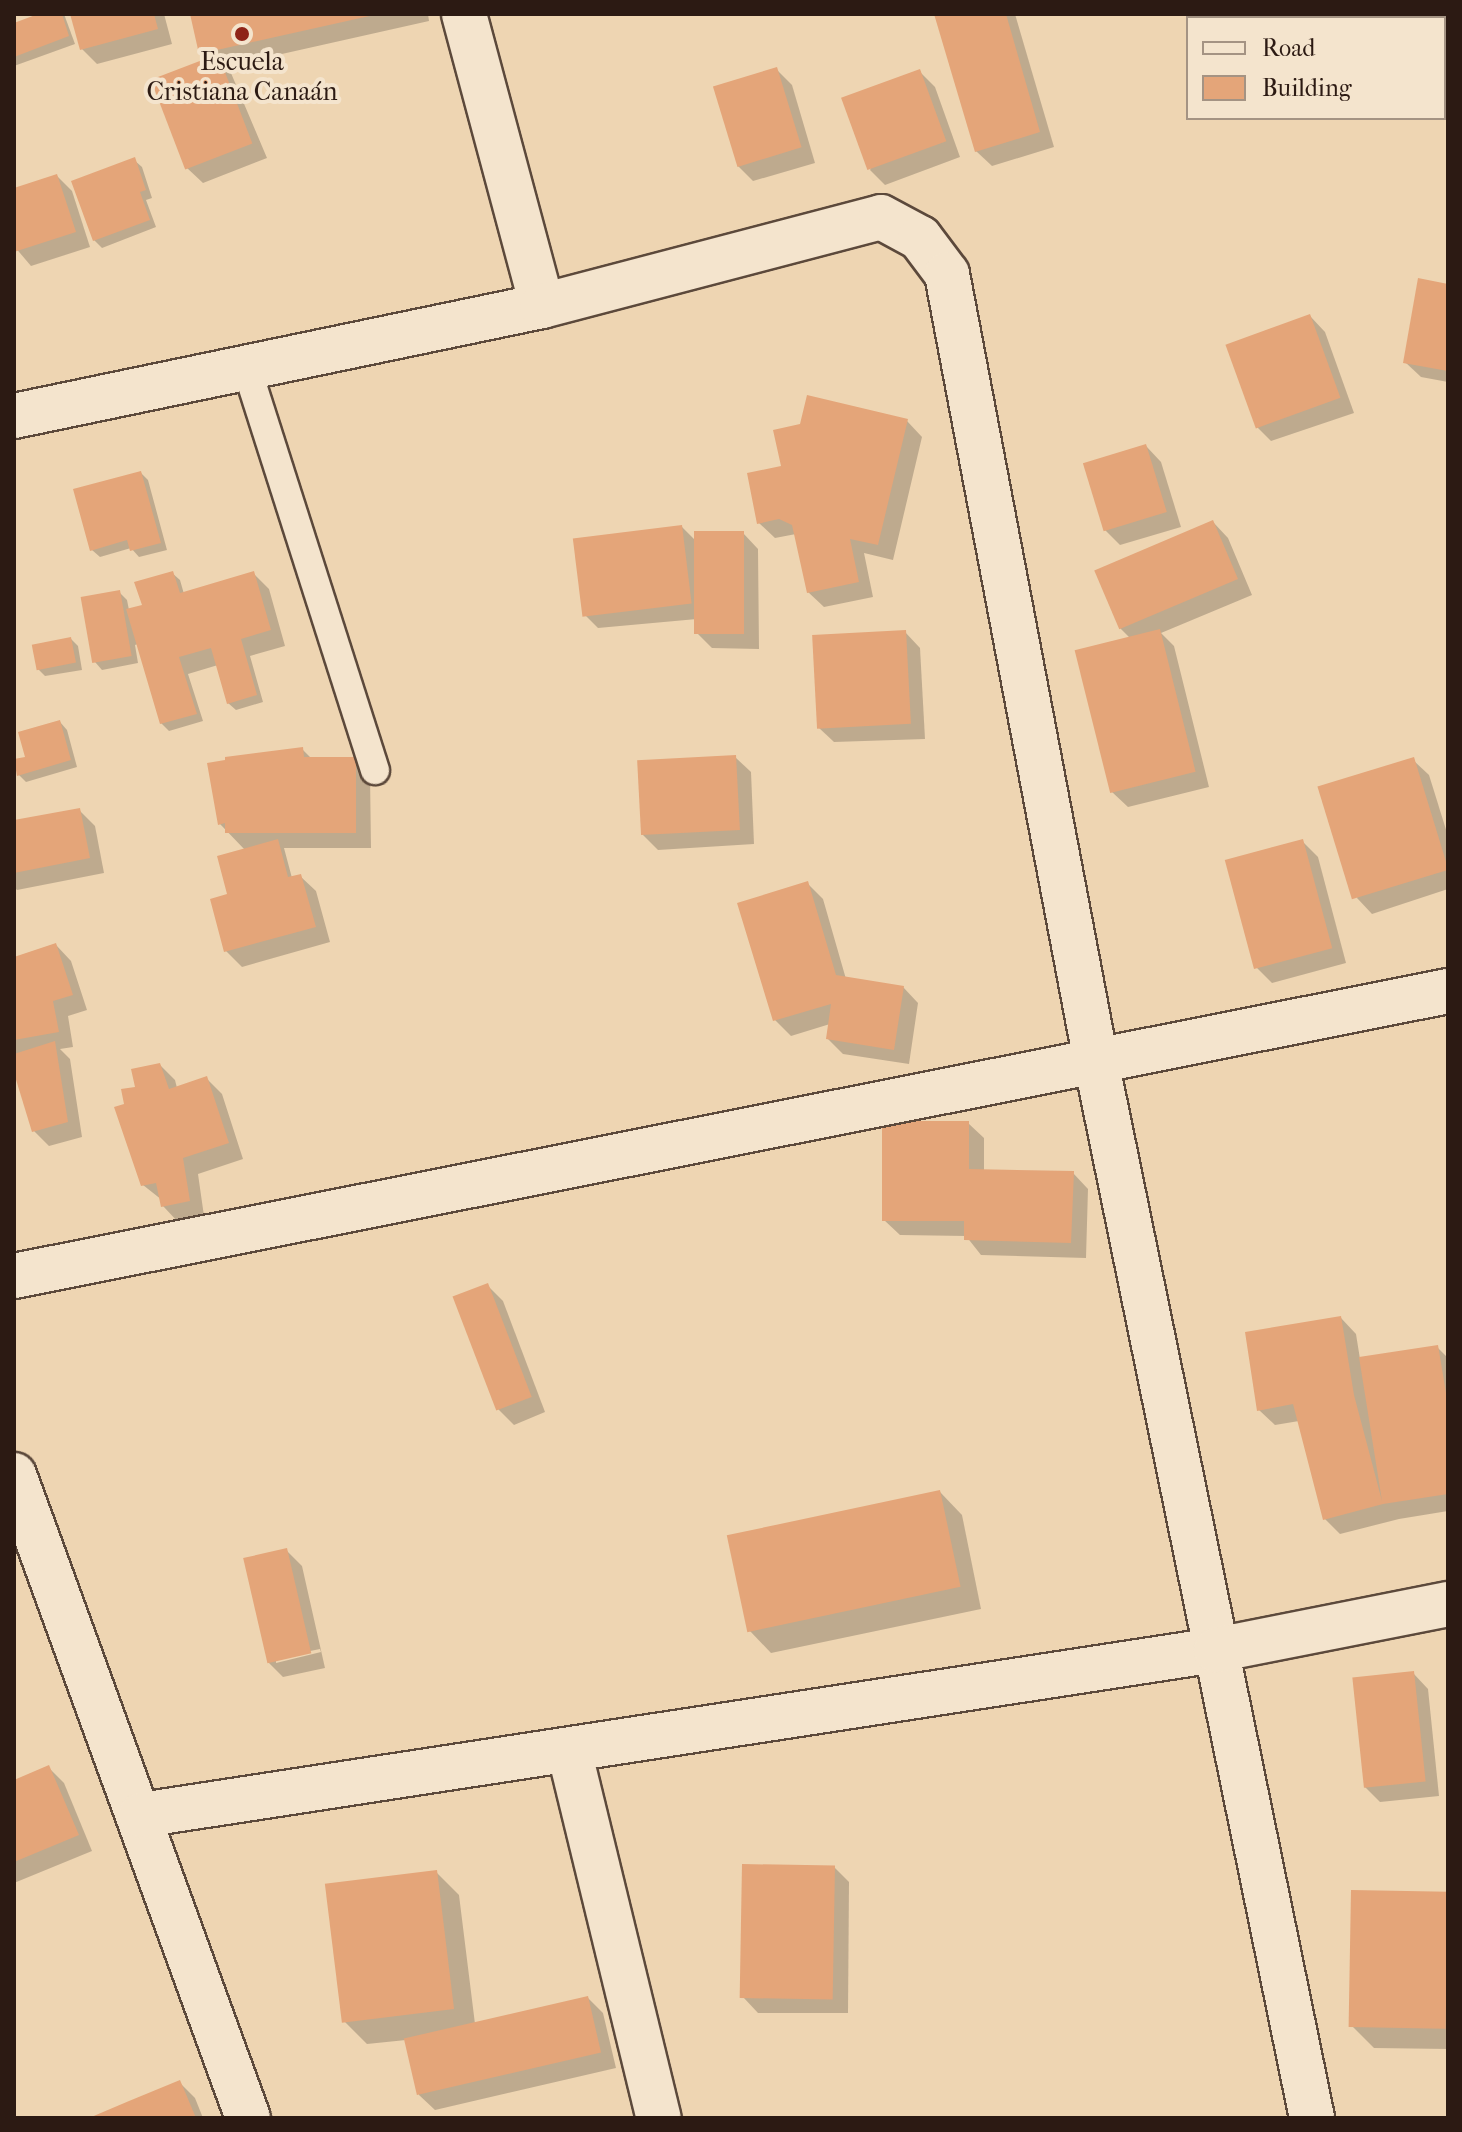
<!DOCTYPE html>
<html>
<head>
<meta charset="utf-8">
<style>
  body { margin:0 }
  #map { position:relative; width:1462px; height:2132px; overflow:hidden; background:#eed5b2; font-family:"IM FELL French Canon",serif }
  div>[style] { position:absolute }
  .shadow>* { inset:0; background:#0003 }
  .building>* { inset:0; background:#e4a579; transform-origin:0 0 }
  .roads { filter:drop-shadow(2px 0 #5c493b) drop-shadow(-2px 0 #5c493b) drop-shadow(0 2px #5c493b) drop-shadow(0 -2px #5c493b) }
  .service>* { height:28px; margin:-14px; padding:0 14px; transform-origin:14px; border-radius:14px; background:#f4e4cd }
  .minor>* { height:44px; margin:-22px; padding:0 22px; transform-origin:22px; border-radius:22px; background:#f4e4cd }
  .dots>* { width:22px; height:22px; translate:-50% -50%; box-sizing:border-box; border:4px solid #f4e4cd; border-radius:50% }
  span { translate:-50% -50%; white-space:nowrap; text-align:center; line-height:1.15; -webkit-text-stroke:8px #f4e4cd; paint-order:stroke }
  .poi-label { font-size:26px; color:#2c1a13 }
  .frame { position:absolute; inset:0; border:16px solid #2c1a13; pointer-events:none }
  .legend { position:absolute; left:1186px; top:16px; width:260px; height:104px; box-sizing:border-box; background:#f4e4cd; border:2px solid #a49383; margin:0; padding:10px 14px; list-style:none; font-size:24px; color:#2c1a13 }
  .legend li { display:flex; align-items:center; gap:16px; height:40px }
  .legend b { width:40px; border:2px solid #a49383 }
</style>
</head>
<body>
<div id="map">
  <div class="shadow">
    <i style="clip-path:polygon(43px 14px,64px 14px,75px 44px,14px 66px,14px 25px)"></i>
    <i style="clip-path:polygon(72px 14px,164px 14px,172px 44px,97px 64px,82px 49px)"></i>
    <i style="clip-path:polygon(192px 14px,428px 14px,429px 21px,228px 66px,267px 158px,203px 183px,187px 168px,207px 60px,201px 53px)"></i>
    <i style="clip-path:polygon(936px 14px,1015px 14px,1054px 147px,992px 166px,976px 151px)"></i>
    <i style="clip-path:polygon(776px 69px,792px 85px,815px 163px,753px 181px,738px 166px)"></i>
    <i style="clip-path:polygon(919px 71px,935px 87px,960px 157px,885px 185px,870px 170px)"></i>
    <i style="clip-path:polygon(134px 160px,142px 167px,152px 198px,146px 200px,156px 227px,102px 248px,94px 240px)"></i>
    <i style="clip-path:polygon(57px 176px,72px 191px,90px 247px,31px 266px,14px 246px,14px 190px)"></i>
    <i style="clip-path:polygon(1448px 286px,1448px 382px,1421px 377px,1405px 362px)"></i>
    <i style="clip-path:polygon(1310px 316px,1325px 332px,1354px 413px,1271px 441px,1256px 426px)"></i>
    <i style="clip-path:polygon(907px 421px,922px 437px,893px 560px,864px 553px,873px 597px,824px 607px,808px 592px,796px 534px,775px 538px,759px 523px,802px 426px)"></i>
    <i style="clip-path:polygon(1146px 446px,1161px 462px,1181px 527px,1120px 545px,1105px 530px)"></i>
    <i style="clip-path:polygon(141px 473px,148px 480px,167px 550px,139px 557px,131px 548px,100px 557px,92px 550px)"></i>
    <i style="clip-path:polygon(1213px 522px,1228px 538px,1252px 595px,1161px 633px,1174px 646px,1209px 787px,1128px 807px,1112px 792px,1130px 638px,1120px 628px)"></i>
    <i style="clip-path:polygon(682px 527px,696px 541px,743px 533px,758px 549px,759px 649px,712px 648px,697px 633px,697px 619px,598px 628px,582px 612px)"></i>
    <i style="clip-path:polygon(172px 573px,180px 580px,184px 594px,254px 574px,269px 589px,285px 646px,250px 656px,263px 702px,236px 710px,228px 703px,218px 665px,188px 674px,203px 721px,169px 731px,161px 723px,138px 644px,135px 645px,138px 663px,102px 670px,95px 662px,119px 592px,127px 600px,129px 610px,144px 606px)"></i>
    <i style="clip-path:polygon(905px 632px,920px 648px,925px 739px,834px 742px,818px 727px)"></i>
    <i style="clip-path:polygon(71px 639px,78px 646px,82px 670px,45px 676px,38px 669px)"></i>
    <i style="clip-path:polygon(60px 722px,67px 730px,77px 767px,26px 782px,19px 775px)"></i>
    <i style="clip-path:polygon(302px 749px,312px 759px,355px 759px,370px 775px,371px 848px,284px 848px,292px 878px,300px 876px,316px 891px,330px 942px,242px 967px,226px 951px,213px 900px,231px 895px,245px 850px,220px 824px)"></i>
    <i style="clip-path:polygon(735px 757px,751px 772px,754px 844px,658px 850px,642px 834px)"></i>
    <i style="clip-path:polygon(1413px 760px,1429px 775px,1448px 836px,1448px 889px,1372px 914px,1357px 898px)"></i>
    <i style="clip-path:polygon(79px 810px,95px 826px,104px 873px,17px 890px,14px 887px,14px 823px)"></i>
    <i style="clip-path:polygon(1303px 842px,1318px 857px,1346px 963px,1272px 983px,1256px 967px)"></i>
    <i style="clip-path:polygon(807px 883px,823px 899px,846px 979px,903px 987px,918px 1003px,909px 1064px,843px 1054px,828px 1039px,830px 1024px,791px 1036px,775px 1020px)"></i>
    <i style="clip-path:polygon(56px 945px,71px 961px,87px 1010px,68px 1016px,73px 1047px,60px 1049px,70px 1059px,82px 1137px,49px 1146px,34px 1131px,14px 1066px,14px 959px)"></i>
    <i style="clip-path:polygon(160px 1065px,175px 1080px,177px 1088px,206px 1078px,222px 1094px,243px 1159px,198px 1174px,204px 1216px,178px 1222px,163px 1206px,162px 1200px,143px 1185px,127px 1105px)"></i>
    <i style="clip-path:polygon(968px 1123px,984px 1138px,984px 1171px,1073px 1173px,1088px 1189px,1086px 1258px,981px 1255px,966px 1236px,900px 1235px,884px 1220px)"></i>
    <i style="clip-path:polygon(488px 1286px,503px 1301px,545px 1412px,514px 1425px,498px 1409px)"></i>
    <i style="clip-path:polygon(1341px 1318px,1356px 1334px,1360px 1359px,1437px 1347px,1448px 1358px,1448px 1511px,1399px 1519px,1340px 1534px,1325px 1519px,1299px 1421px,1275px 1425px,1259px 1410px)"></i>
    <i style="clip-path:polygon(940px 1492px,962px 1515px,981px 1609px,771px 1653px,749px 1630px)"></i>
    <i style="clip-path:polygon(evenodd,287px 1551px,302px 1566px,325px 1668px,283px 1677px,268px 1662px,287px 1551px,320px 1649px,321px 1652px,276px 1663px,276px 1658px,320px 1649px)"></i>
    <i style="clip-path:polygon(1413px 1673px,1428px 1689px,1439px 1796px,1380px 1802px,1365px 1787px)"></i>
    <i style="clip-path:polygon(49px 1768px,64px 1783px,92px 1851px,14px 1883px,14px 1782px)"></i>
    <i style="clip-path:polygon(834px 1867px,849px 1882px,848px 2013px,758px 2013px,743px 1997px)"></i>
    <i style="clip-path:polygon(436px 1872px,459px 1895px,475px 2024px,588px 1998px,603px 2013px,616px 2068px,435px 2110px,419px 2095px,406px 2040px,367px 2044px,345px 2022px)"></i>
    <i style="clip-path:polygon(1448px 1893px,1448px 2049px,1374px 2048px,1352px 2026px)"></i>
    <i style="clip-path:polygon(180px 2083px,195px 2098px,203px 2118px,95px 2118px)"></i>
  </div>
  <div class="building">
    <i style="clip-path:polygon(38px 14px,62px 14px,69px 36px,14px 57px,14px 23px)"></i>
    <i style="clip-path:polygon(70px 14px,154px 14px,158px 29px,80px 50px)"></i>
    <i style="clip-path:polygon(190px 14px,374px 14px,374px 15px,199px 54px)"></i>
    <i style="clip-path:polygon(934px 14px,1006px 14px,1040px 132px,975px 152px)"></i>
    <i style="left:218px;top:54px;width:96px;height:72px;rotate:69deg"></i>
    <i style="left:777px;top:67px;width:84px;height:67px;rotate:73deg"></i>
    <i style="left:920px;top:69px;width:77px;height:84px;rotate:70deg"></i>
    <i style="clip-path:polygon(135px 157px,146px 190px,140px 192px,150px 220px,93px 241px,71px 181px)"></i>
    <i style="clip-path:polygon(57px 174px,76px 232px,14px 252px,14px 188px)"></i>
    <i style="clip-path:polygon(1418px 278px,1448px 284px,1448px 371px,1403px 363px)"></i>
    <i style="left:1310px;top:314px;width:89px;height:90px;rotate:70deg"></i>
    <i style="clip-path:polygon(807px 395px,908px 419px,878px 545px,850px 539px,859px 582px,807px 593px,792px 525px,779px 519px,757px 524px,747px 473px,781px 466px,773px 430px,800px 424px)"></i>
    <i style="left:1146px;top:444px;width:71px;height:66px;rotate:73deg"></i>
    <i style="clip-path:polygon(141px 471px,161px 543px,130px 551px,127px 540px,90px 551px,73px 489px)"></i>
    <i style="left:1213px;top:520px;width:64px;height:129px;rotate:67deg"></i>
    <i style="left:682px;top:525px;width:79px;height:110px;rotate:83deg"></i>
    <i style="left:744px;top:531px;width:103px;height:50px;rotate:90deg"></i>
    <i style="clip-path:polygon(173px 571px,180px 593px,254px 571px,271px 630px,241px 639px,257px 695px,227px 704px,211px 648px,179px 657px,197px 714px,160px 724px,126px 609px,142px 605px,134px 582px)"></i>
    <i style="left:120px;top:590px;width:67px;height:40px;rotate:80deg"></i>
    <i style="left:1160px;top:629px;width:147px;height:88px;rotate:76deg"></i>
    <i style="left:906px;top:630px;width:94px;height:94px;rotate:87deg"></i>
    <i style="left:71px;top:637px;width:26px;height:40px;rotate:79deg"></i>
    <i style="clip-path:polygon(60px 720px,71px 760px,17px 776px,14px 759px,25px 757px,18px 732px)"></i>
    <i style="clip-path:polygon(303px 747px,304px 757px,356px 757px,356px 833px,225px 833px,225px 823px,218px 825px,207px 763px,225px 760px,225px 757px)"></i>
    <i style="left:736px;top:755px;width:75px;height:99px;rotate:87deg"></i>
    <i style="left:1414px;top:757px;width:118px;height:101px;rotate:73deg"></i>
    <i style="clip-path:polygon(80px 808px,90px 858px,14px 873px,14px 820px)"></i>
    <i style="clip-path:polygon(278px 839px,288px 877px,301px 874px,316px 927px,224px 952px,210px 899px,227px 894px,217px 856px)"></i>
    <i style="left:1303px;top:839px;width:113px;height:81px;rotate:75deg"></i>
    <i style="clip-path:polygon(808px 881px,836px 975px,904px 986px,894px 1050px,826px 1039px,831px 1004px,773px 1021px,737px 903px)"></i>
    <i style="clip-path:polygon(56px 943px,73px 995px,53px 1001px,59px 1032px,14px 1040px,14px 957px)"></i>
    <i style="clip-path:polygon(55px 1041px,68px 1122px,32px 1132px,14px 1073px,14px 1054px)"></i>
    <i style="clip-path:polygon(160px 1063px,169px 1089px,207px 1076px,229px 1143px,183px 1158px,190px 1201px,161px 1207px,156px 1183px,141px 1186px,114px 1107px,124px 1104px,121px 1089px,135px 1087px,131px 1069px)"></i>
    <i style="clip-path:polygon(882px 1121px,969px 1121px,969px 1169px,1074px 1171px,1071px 1243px,964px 1240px,964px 1221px,882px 1221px)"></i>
    <i style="left:488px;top:1283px;width:122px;height:38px;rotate:69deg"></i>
    <i style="clip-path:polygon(1341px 1316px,1354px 1395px,1382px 1501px,1359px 1357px,1438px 1345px,1448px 1405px,1448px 1494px,1383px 1504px,1323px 1520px,1293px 1404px,1257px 1411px,1245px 1332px)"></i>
    <i style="left:940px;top:1490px;width:99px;height:218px;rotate:78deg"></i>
    <i style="left:287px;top:1548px;width:108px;height:45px;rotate:77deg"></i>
    <i style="left:1414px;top:1671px;width:111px;height:62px;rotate:84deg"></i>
    <i style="clip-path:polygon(49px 1765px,79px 1835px,14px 1862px,14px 1780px)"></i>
    <i style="left:742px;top:1864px;width:93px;height:134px;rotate:1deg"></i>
    <i style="left:437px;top:1870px;width:140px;height:113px;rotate:83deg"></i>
    <i style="left:1351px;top:1890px;width:97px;height:137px;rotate:1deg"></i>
    <i style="left:588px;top:1996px;width:58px;height:189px;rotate:77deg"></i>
    <i style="clip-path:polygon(180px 2080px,196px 2118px,89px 2118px,129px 2101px)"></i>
  </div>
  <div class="roads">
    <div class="service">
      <i style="left:247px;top:369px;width:421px;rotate:72.3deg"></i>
    </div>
    <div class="minor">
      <i style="left:464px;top:14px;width:302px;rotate:75deg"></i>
      <i style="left:14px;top:416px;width:539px;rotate:-11.77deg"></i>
      <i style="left:542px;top:306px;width:350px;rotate:-14.7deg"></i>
      <i style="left:881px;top:217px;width:44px;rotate:28.3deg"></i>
      <i style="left:920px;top:238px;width:45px;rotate:53.1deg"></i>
      <i style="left:947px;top:274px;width:801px;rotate:79.28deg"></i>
      <i style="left:1096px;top:1061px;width:1079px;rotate:78.45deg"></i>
      <i style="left:14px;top:1276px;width:1462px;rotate:-11.24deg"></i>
      <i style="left:14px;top:1475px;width:684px;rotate:70deg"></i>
      <i style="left:569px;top:1750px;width:379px;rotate:76.3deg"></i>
      <i style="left:141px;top:1815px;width:1088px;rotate:-8.73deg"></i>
      <i style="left:1216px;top:1650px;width:237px;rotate:-11.2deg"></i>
    </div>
  </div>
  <div class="dots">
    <i style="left:242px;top:34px;background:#8f2418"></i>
  </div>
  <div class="poi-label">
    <span style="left:242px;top:77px">Escuela<br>Cristiana Canaán</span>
  </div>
  <div class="frame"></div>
  <ul class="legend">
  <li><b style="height:10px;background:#f4e4cd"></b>Road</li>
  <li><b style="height:22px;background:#e4a579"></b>Building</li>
  </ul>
</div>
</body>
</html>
